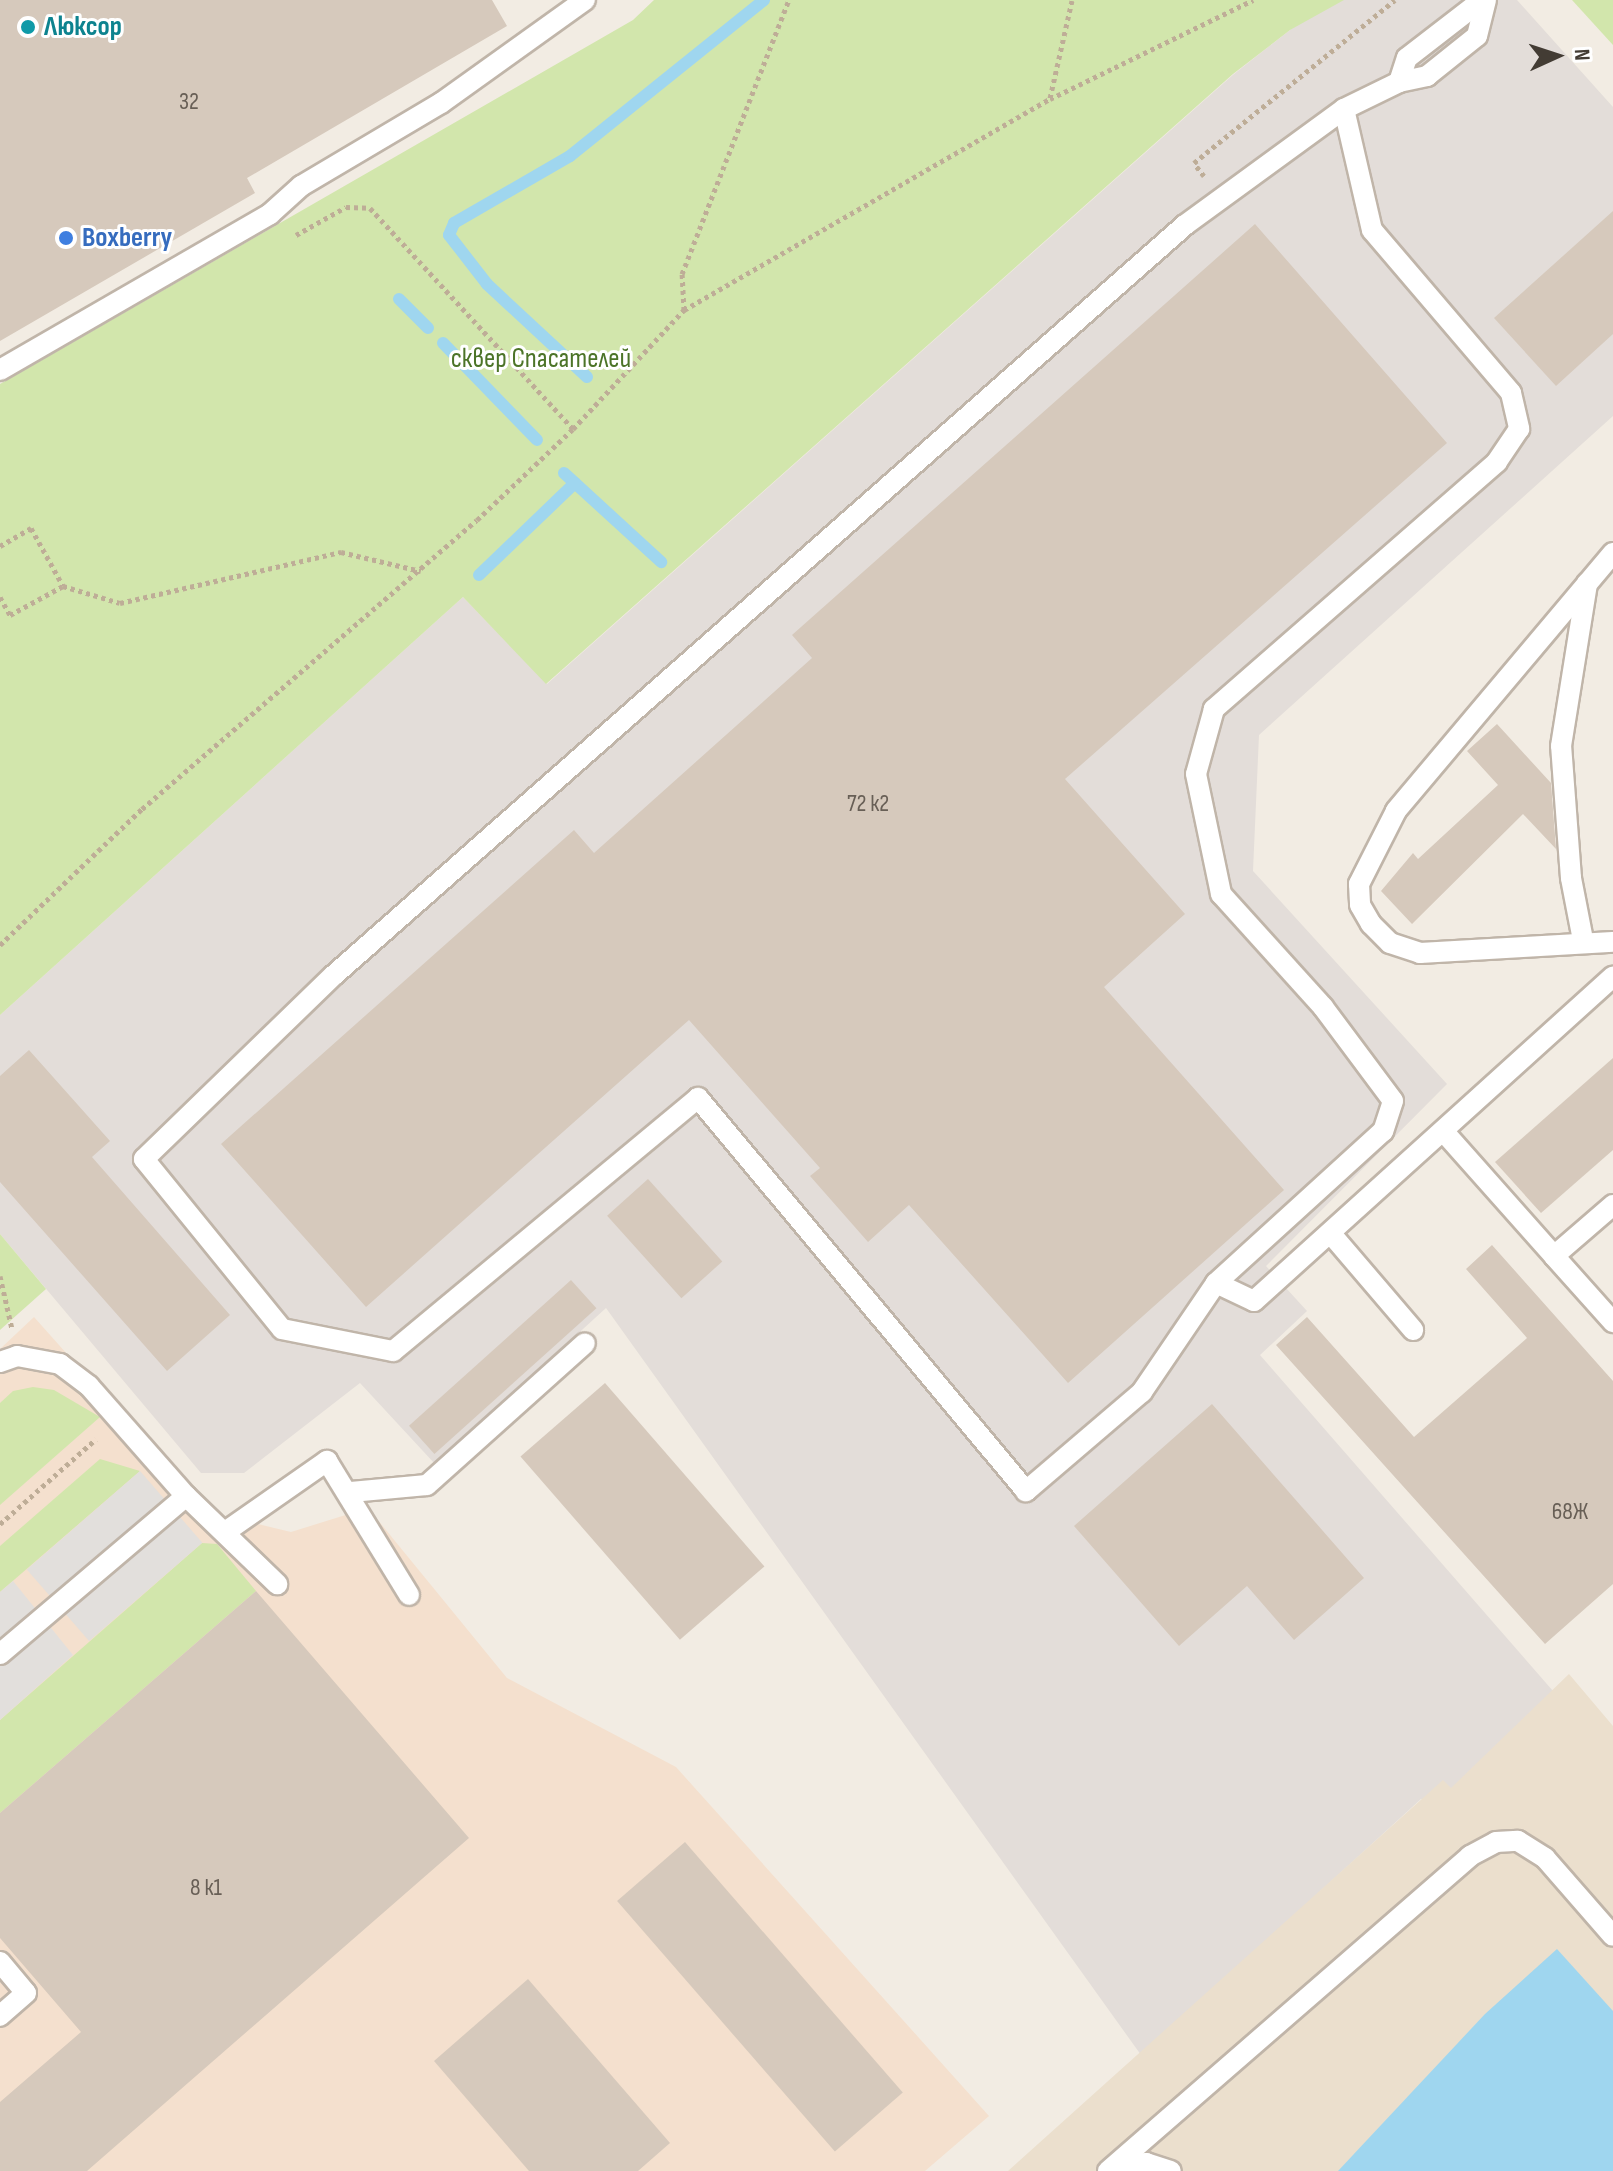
<!DOCTYPE html>
<html>
<head>
<meta charset="utf-8">
<style>
  body { margin:0 }
  #map { position:relative; width:1613px; height:2171px; overflow:hidden; background:#f2ece3; font-family:"Sofia Sans Condensed",sans-serif }
  div>[style] { position:absolute }
  .commercial>* { inset:0; background:#f4e0ce }
  .industrial>* { inset:0; background:#e3ddd9 }
  .education>* { inset:0; background:#ebdfcd }
  .green>* { inset:0; background:#d2e6ac }
  .parking>* { inset:0; background:#e2dfdc; transform-origin:0 0 }
  .water>* { inset:0; background:#9fd6ef }
  .stream>* { height:12px; margin:-6px; padding:0 6px; transform-origin:6px; border-radius:6px; background:#9fd6ef }
  .building>* { inset:0; background:#d6c9bc; transform-origin:0 0 }
  .path>* { height:5px; margin-top:-2.5px; transform-origin:0; background:repeating-linear-gradient(90deg,#bead97 0 4px,transparent 0 8px) }
  .roads { filter:drop-shadow(2px 0 #c0b5a9) drop-shadow(-2px 0 #c0b5a9) drop-shadow(0 2px #c0b5a9) drop-shadow(0 -2px #c0b5a9) }
  .lane>* { height:20px; margin:-10px; padding:0 10px; transform-origin:10px; border-radius:10px; background:#fff }
  .dots>* { width:22px; height:22px; translate:-50% -50%; box-sizing:border-box; border:4px solid #fff; border-radius:50% }
  span { translate:-50% -50%; white-space:nowrap; text-align:center; line-height:1.15; -webkit-text-stroke:6px #fff; paint-order:stroke }
  .number-label { font-size:24px; color:#685f56 }
  .number-label span { -webkit-text-stroke-width:0 }
  .culture-label { font-size:28px; color:#0d838f; font-weight:700 }
  .left { translate:0 -50%; text-align:left }
  .shop-label { font-size:28px; color:#366cbe; font-weight:700 }
  .park-label { font-size:28px; color:#4c7428 }
  .north { position:absolute; left:1517px; top:16px; width:80px; height:80px; -webkit-text-stroke:6px #fff; paint-order:stroke; rotate:87deg; font-size:22px; font-weight:700; line-height:32px; text-align:center; color:#433c34 }
  .north::after { content:''; display:block; margin:auto; width:28px; height:36px; background:#433c34; clip-path:polygon(50% 0,100% 100%,50% 72%,0 100%) }
</style>
</head>
<body>
<div id="map">
  <div class="commercial">
    <i style="clip-path:polygon(34px 1317px,208px 1512px,291px 1532px,368px 1508px,507px 1678px,676px 1767px,989px 2116px,925px 2171px,0 2171px,0 1349px)"></i>
  </div>
  <div class="industrial">
    <i style="clip-path:polygon(1328px 0,1517px 0,1613px 107px,1613px 416px,1259px 735px,1253px 871px,1447px 1084px,1266px 1266px,1307px 1311px,1260px 1355px,1553px 1691px,1440px 1804px,1421px 1799px,1141px 2055px,606px 1308px,435px 1464px,360px 1383px,244px 1473px,201px 1473px,0 1234px,0 1015px,463px 597px,547px 684px,1234px 74px)"></i>
  </div>
  <div class="education">
    <i style="clip-path:polygon(1569px 1674px,1613px 1726px,1613px 2171px,1008px 2171px,1443px 1780px,1451px 1788px)"></i>
  </div>
  <div class="green">
    <i style="clip-path:polygon(654px 0,1344px 0,1290px 30px,1233px 74px,546px 684px,463px 597px,0 1015px,0 384px,633px 20px)"></i>
    <i style="clip-path:polygon(1572px 0,1613px 0,1613px 45px)"></i>
    <i style="clip-path:polygon(0 1234px,46px 1289px,0 1330px)"></i>
    <i style="clip-path:polygon(33px 1387px,54px 1390px,100px 1417px,0 1505px,0 1403px,13px 1391px)"></i>
    <i style="clip-path:polygon(100px 1459px,140px 1471px,0 1592px,0 1546px)"></i>
    <i style="clip-path:polygon(202px 1543px,217px 1544px,256px 1591px,0 1813px,0 1720px)"></i>
  </div>
  <div class="parking">
    <i style="left:140px;top:1471px;width:95px;height:150px;rotate:49deg"></i>
    <i style="clip-path:polygon(13px 1581px,73px 1655px,0 1720px,0 1592px)"></i>
  </div>
  <div class="water">
    <i style="clip-path:polygon(1557px 1949px,1613px 2011px,1613px 2171px,1338px 2171px,1485px 2014px)"></i>
  </div>
  <div class="stream">
    <i style="left:399px;top:299px;width:41px;rotate:45deg"></i>
    <i style="left:443px;top:343px;width:135px;rotate:45.9deg"></i>
    <i style="left:587px;top:377px;width:137px;rotate:-137.1deg"></i>
    <i style="left:487px;top:284px;width:62px;rotate:-127.8deg"></i>
    <i style="left:449px;top:235px;width:13px;rotate:-67deg"></i>
    <i style="left:454px;top:223px;width:134px;rotate:-30deg"></i>
    <i style="left:570px;top:156px;width:249px;rotate:-38.8deg"></i>
    <i style="left:564px;top:473px;width:132px;rotate:42.5deg"></i>
    <i style="left:479px;top:575px;width:133px;rotate:-43.8deg"></i>
  </div>
  <div class="building">
    <i style="clip-path:polygon(0 0,492px 0,507px 26px,247px 178px,255px 193px,0 341px)"></i>
    <i style="clip-path:polygon(1613px 211px,1613px 334px,1556px 386px,1494px 318px)"></i>
    <i style="clip-path:polygon(1255px 224px,1447px 443px,1065px 779px,1185px 914px,1104px 987px,1284px 1190px,1068px 1383px,909px 1205px,868px 1242px,810px 1176px,820px 1168px,689px 1020px,366px 1307px,221px 1144px,574px 830px,594px 853px,812px 658px,792px 635px)"></i>
    <i style="clip-path:polygon(1497px 724px,1551px 783px,1556px 849px,1523px 814px,1412px 924px,1381px 891px,1413px 853px,1418px 859px,1498px 785px,1467px 751px)"></i>
    <i style="clip-path:polygon(29px 1050px,110px 1141px,92px 1157px,230px 1315px,167px 1371px,0 1182px,0 1076px)"></i>
    <i style="clip-path:polygon(1613px 1058px,1613px 1150px,1541px 1213px,1495px 1162px)"></i>
    <i style="left:648px;top:1179px;width:111px;height:55px;rotate:48deg"></i>
    <i style="clip-path:polygon(1492px 1245px,1613px 1381px,1613px 1584px,1545px 1644px,1276px 1345px,1307px 1317px,1414px 1437px,1527px 1338px,1466px 1269px)"></i>
    <i style="left:571px;top:1280px;width:38px;height:218px;rotate:48deg"></i>
    <i style="left:605px;top:1383px;width:243px;height:112px;rotate:49deg"></i>
    <i style="clip-path:polygon(1212px 1404px,1364px 1578px,1294px 1640px,1247px 1586px,1179px 1646px,1074px 1526px)"></i>
    <i style="clip-path:polygon(256px 1591px,469px 1838px,87px 2171px,0 2171px,0 2102px,81px 2032px,0 1938px,0 1813px)"></i>
    <i style="left:685px;top:1842px;width:332px;height:90px;rotate:49deg"></i>
    <i style="clip-path:polygon(528px 1979px,670px 2143px,638px 2171px,529px 2171px,434px 2061px)"></i>
  </div>
  <div class="path">
    <i style="left:1050px;top:98px;width:100px;rotate:-77.3deg"></i>
    <i style="left:1204px;top:176px;width:16px;rotate:-128deg"></i>
    <i style="left:1194px;top:163px;width:16px;rotate:-40deg"></i>
    <i style="left:1206px;top:153px;width:243px;rotate:-39deg"></i>
    <i style="left:296px;top:235px;width:57px;rotate:-29.2deg"></i>
    <i style="left:346px;top:207px;width:24px;rotate:2deg"></i>
    <i style="left:370px;top:208px;width:300px;rotate:47.4deg"></i>
    <i style="left:684px;top:310px;width:36px;rotate:-93deg"></i>
    <i style="left:682px;top:274px;width:294px;rotate:-68.7deg"></i>
    <i style="left:0;top:546px;width:36px;rotate:-30deg"></i>
    <i style="left:31px;top:528px;width:66px;rotate:61.1deg"></i>
    <i style="left:63px;top:586px;width:59px;rotate:16.6deg"></i>
    <i style="left:120px;top:603px;width:227px;rotate:-13deg"></i>
    <i style="left:341px;top:552px;width:82px;rotate:13.4deg"></i>
    <i style="left:0;top:597px;width:21px;rotate:61deg"></i>
    <i style="left:10px;top:615px;width:60px;rotate:-28.7deg"></i>
    <i style="left:0;top:945px;width:197px;rotate:-43.8deg"></i>
    <i style="left:142px;top:809px;width:442px;rotate:-40.8deg"></i>
    <i style="left:477px;top:520px;width:132px;rotate:-43.5deg"></i>
    <i style="left:573px;top:429px;width:163px;rotate:-47deg"></i>
    <i style="left:684px;top:310px;width:422px;rotate:-30deg"></i>
    <i style="left:1050px;top:99px;width:226px;rotate:-26deg"></i>
    <i style="left:0;top:1276px;width:54px;rotate:77.2deg"></i>
    <i style="left:0;top:1524px;width:128px;rotate:-41.5deg"></i>
  </div>
  <div class="roads">
    <div class="lane">
      <i style="left:1399px;top:82px;width:25px;rotate:-72deg"></i>
      <i style="left:1407px;top:58px;width:95px;rotate:-37.7deg"></i>
      <i style="left:1344px;top:109px;width:124px;rotate:77deg"></i>
      <i style="left:1372px;top:230px;width:214px;rotate:49.5deg"></i>
      <i style="left:1511px;top:393px;width:37px;rotate:77deg"></i>
      <i style="left:1519px;top:429px;width:40px;rotate:124deg"></i>
      <i style="left:1497px;top:462px;width:376px;rotate:138.9deg"></i>
      <i style="left:1214px;top:709px;width:67px;rotate:105.5deg"></i>
      <i style="left:1196px;top:774px;width:123px;rotate:78.2deg"></i>
      <i style="left:1221px;top:894px;width:152px;rotate:47.9deg"></i>
      <i style="left:1323px;top:1007px;width:117px;rotate:53.3deg"></i>
      <i style="left:1393px;top:1101px;width:32px;rotate:108deg"></i>
      <i style="left:1383px;top:1131px;width:226px;rotate:137.7deg"></i>
      <i style="left:1216px;top:1283px;width:132px;rotate:124.2deg"></i>
      <i style="left:1142px;top:1392px;width:153px;rotate:139.5deg"></i>
      <i style="left:1026px;top:1491px;width:512px;rotate:-129.85deg"></i>
      <i style="left:698px;top:1098px;width:396px;rotate:140.3deg"></i>
      <i style="left:393px;top:1351px;width:113px;rotate:-168.8deg"></i>
      <i style="left:282px;top:1329px;width:219px;rotate:-129.1deg"></i>
      <i style="left:144px;top:1159px;width:264px;rotate:-44.1deg"></i>
      <i style="left:334px;top:975px;width:1134px;rotate:-41.39deg"></i>
      <i style="left:1185px;top:225px;width:197px;rotate:-36.1deg"></i>
      <i style="left:1344px;top:109px;width:61px;rotate:-26.1deg"></i>
      <i style="left:1399px;top:82px;width:29px;rotate:-12deg"></i>
      <i style="left:1427px;top:76px;width:64px;rotate:-38.7deg"></i>
      <i style="left:1477px;top:36px;width:37px;rotate:-76deg"></i>
      <i style="left:0;top:370px;width:312px;rotate:-30deg"></i>
      <i style="left:270px;top:214px;width:42px;rotate:-42.1deg"></i>
      <i style="left:301px;top:186px;width:163px;rotate:-30.7deg"></i>
      <i style="left:441px;top:103px;width:177px;rotate:-35.6deg"></i>
      <i style="left:1613px;top:553px;width:337px;rotate:130.1deg"></i>
      <i style="left:1396px;top:811px;width:82px;rotate:116.9deg"></i>
      <i style="left:1359px;top:884px;width:21px;rotate:87deg"></i>
      <i style="left:1360px;top:905px;width:22px;rotate:60deg"></i>
      <i style="left:1371px;top:924px;width:27px;rotate:45deg"></i>
      <i style="left:1390px;top:943px;width:32px;rotate:18deg"></i>
      <i style="left:1420px;top:953px;width:193px;rotate:-3.3deg"></i>
      <i style="left:1583px;top:940px;width:63px;rotate:-101deg"></i>
      <i style="left:1571px;top:878px;width:132px;rotate:-94.3deg"></i>
      <i style="left:1561px;top:746px;width:165px;rotate:-80.9deg"></i>
      <i style="left:1444px;top:1132px;width:166px;rotate:48.4deg"></i>
      <i style="left:1613px;top:1205px;width:78px;rotate:139.2deg"></i>
      <i style="left:1554px;top:1256px;width:89px;rotate:48.2deg"></i>
      <i style="left:1332px;top:1235px;width:125px;rotate:49.5deg"></i>
      <i style="left:1216px;top:1283px;width:42px;rotate:25.3deg"></i>
      <i style="left:1254px;top:1301px;width:484px;rotate:-42.1deg"></i>
      <i style="left:0;top:1362px;width:18px;rotate:-19deg"></i>
      <i style="left:17px;top:1356px;width:44px;rotate:10.5deg"></i>
      <i style="left:60px;top:1364px;width:36px;rotate:37deg"></i>
      <i style="left:89px;top:1386px;width:147px;rotate:48.6deg"></i>
      <i style="left:186px;top:1496px;width:127px;rotate:44deg"></i>
      <i style="left:351px;top:1492px;width:76px;rotate:-5.3deg"></i>
      <i style="left:427px;top:1485px;width:212px;rotate:-41.9deg"></i>
      <i style="left:228px;top:1530px;width:121px;rotate:-34.9deg"></i>
      <i style="left:327px;top:1461px;width:157px;rotate:58.5deg"></i>
      <i style="left:0;top:1654px;width:244px;rotate:-40.3deg"></i>
      <i style="left:0;top:1962px;width:40px;rotate:50deg"></i>
      <i style="left:26px;top:1993px;width:35px;rotate:139deg"></i>
      <i style="left:1113px;top:2169px;width:34px;rotate:-10deg"></i>
      <i style="left:1146px;top:2163px;width:26px;rotate:18deg"></i>
      <i style="left:1108px;top:2171px;width:480px;rotate:-41deg"></i>
      <i style="left:1470px;top:1856px;width:30px;rotate:-28deg"></i>
      <i style="left:1496px;top:1842px;width:22px;rotate:-3deg"></i>
      <i style="left:1518px;top:1841px;width:32px;rotate:32deg"></i>
      <i style="left:1545px;top:1858px;width:103px;rotate:48.9deg"></i>
    </div>
  </div>
  <div class="dots">
    <i style="left:28px;top:27px;background:#0f9aa8"></i>
    <i style="left:66px;top:238px;background:#3f7fe0"></i>
  </div>
  <div class="number-label">
    <span style="left:189px;top:102px">32</span>
    <span style="left:868px;top:804px">72 к2</span>
    <span style="left:1570px;top:1512px">68Ж</span>
    <span style="left:206px;top:1888px">8 к1</span>
  </div>
  <div class="culture-label">
    <span class="left" style="left:44px;top:27px">Люксор</span>
  </div>
  <div class="shop-label">
    <span class="left" style="left:82px;top:238px">Boxberry</span>
  </div>
  <div class="park-label">
    <span style="left:541px;top:359px">cквер Спасателей</span>
  </div>
  <div class="north">N</div>
</div>
</body>
</html>
